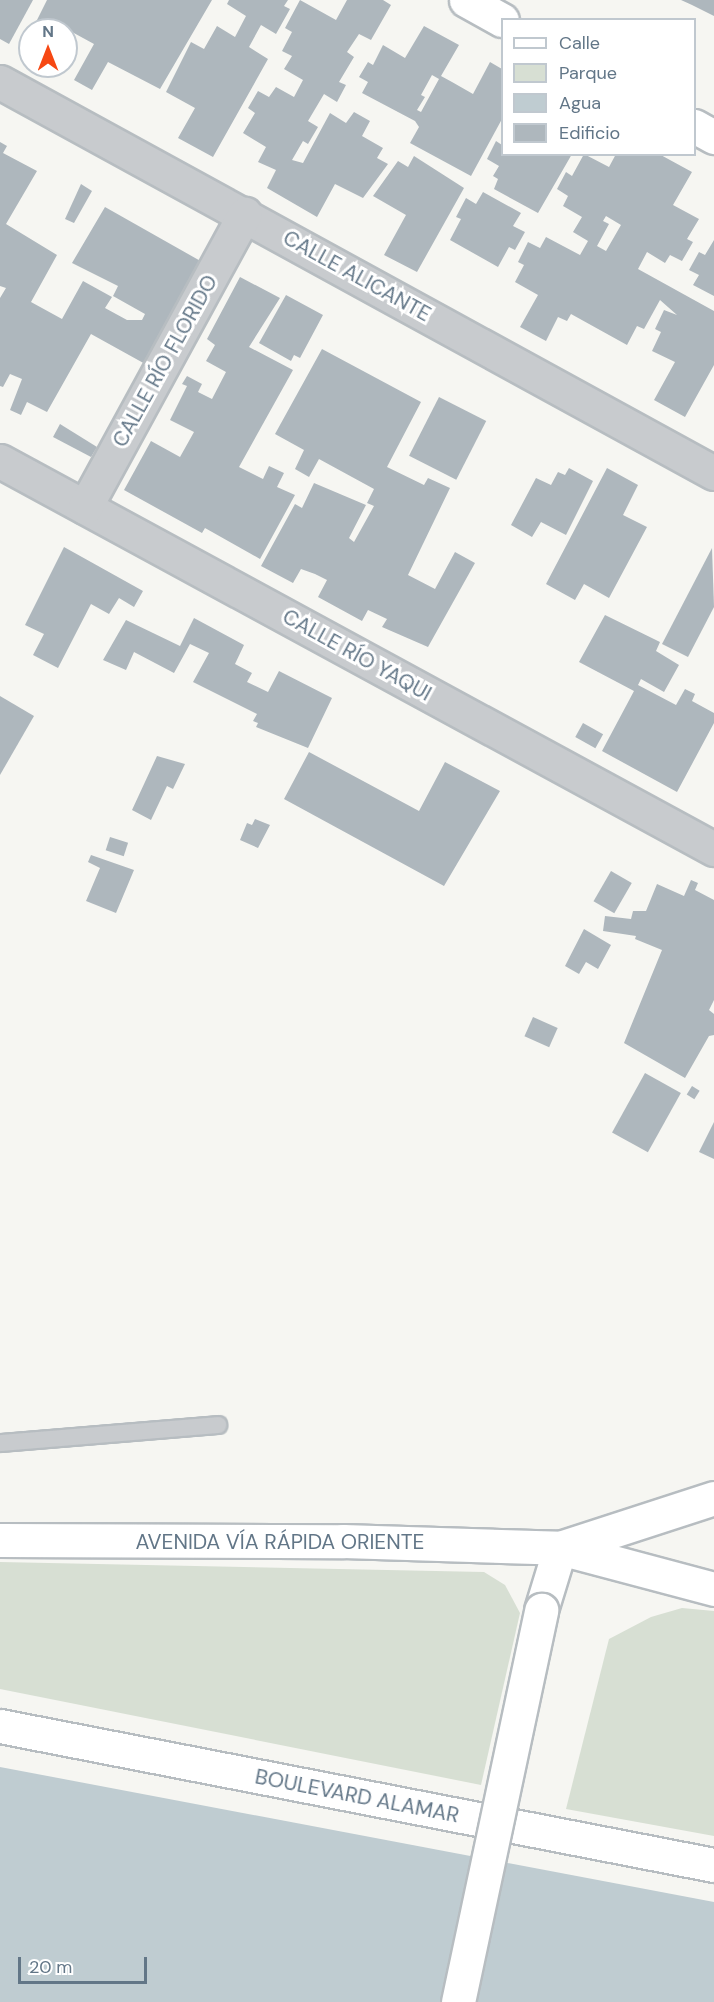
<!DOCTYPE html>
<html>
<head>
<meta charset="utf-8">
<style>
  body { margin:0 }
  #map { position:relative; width:714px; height:2002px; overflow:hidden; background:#f6f6f2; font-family:"DM Sans",sans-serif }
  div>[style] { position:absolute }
  .green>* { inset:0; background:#d7dfd3 }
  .water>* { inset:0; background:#bfccd1 }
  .building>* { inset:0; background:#aeb7bd; transform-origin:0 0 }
  .roads { filter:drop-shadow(2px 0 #b7bdc1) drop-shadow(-2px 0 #b7bdc1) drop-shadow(0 2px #b7bdc1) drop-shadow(0 -2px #b7bdc1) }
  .lane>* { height:16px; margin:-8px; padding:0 8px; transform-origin:8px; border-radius:8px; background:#c8cbce }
  .street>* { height:33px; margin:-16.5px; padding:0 16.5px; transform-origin:16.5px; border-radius:16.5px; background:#c8cbce }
  .secondary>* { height:33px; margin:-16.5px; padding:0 16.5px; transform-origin:16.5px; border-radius:16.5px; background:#fff }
  .highway>* { height:33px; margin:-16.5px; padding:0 16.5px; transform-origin:16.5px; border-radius:16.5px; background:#fff }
  .bridges { filter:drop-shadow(2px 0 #b7bdc1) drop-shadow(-2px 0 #b7bdc1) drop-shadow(0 2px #b7bdc1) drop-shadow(0 -2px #b7bdc1) }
  .secondary-bridge>* { height:33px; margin:-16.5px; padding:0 16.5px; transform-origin:16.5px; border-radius:16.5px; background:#fff }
  span { translate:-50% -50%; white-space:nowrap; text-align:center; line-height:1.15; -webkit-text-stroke:6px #fff; paint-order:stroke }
  .street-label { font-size:21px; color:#627687 }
  .legend { position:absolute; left:501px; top:18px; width:195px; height:138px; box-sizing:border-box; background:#fff; border:2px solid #c0c8cf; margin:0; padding:8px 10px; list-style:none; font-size:18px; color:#627687 }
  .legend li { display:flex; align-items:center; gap:12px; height:30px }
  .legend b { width:30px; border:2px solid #c0c8cf }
  .north { position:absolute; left:18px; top:18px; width:60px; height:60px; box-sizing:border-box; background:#fff; border:2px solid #c0c8cf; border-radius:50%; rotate:0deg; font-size:16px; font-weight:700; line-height:24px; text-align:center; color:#627687 }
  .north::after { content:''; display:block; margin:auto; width:21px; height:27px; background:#f64813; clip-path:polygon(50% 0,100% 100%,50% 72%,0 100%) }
  .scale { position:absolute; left:18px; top:1957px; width:129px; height:27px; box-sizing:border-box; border:3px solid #627687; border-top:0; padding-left:8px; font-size:18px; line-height:21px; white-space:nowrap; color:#627687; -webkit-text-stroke:4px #fff; paint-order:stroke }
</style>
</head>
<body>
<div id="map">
  <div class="green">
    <i style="clip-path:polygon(0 1562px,484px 1572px,505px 1585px,520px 1613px,481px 1785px,0 1689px)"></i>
    <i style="clip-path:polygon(682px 1608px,714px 1611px,714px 1836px,566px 1809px,609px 1639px,651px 1617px)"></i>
  </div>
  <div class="water">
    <i style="clip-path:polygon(0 1767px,714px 1902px,714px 2002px,0 2002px)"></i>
  </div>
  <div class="building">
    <i style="clip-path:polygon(0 0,33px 0,9px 44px,0 39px)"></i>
    <i style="clip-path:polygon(47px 0,212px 0,160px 89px,108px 62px,92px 90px,74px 80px,94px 44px,61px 26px,59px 30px,32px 30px)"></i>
    <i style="clip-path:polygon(229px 0,288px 0,284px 6px,290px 9px,276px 34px,261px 25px,249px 47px,268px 59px,213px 157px,178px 138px,195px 108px,166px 92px,191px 42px,204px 49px,217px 26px,235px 37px,246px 16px,227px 4px)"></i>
    <i style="clip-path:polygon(300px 0,336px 20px,347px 0,383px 0,391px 5px,371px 40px,359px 34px,347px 52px,354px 57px,339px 82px,346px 85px,337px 102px,324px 94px,308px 121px,318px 127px,308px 144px,303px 141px,292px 160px,303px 163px,330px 113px,346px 123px,354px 112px,370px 121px,362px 136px,383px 148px,377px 158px,388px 164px,363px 198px,335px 184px,317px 217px,267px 188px,276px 170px,258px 162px,266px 147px,243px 133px,255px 113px,248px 108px,258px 91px,269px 97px,276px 87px,294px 97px,303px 80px,284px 69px,292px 56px,282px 51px,292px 32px,285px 28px)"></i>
    <i style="clip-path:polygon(681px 0,714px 0,714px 16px,692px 5px)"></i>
    <i style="clip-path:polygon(evenodd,424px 26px,459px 45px,441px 76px,452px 82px,473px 94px,490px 62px,502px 69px,502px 119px,471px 176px,410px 143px,419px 127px,415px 121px,362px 93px,368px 82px,359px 77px,368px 62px,373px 65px,383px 45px,405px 58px,424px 26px,432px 75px,439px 79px,421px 112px,417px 110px,425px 97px,421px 95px,432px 75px)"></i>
    <i style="clip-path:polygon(30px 34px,30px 56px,21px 51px)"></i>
    <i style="clip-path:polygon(496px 141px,502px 145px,502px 154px,572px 154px,538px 213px,494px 189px,498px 179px,493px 176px,499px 166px,487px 159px)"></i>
    <i style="clip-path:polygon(0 142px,7px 146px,3px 153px,37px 171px,6px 224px,57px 255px,31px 302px,62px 319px,83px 281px,112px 297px,105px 308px,127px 320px,142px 320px,145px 314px,113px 296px,118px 286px,72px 263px,105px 207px,204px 263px,147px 365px,91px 334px,47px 412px,27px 402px,21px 415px,10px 410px,22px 379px,10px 374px,3px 387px,0 386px,0 298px,6px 288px,0 286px)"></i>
    <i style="clip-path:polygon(evenodd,584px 154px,609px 167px,616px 154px,659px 154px,692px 172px,673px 205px,699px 219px,687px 239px,693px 242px,682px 261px,670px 255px,665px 263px,647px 252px,638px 269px,714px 311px,714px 365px,685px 417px,654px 400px,675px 362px,652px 351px,661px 332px,655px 329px,664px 310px,677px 315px,660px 300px,644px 329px,637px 326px,627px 345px,571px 314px,567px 321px,558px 317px,546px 341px,520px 327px,538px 295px,515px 282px,524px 265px,518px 262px,528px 242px,540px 248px,546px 237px,580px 255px,588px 241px,573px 232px,582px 217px,563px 206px,568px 196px,557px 189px,566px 172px,572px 176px,584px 154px,606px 216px,621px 225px,606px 251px,597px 246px,609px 224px,603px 221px,606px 216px)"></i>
    <i style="clip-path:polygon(414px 156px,464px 188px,417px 272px,384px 255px,406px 215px,373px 196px,398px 161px,408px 167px)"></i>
    <i style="clip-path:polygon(81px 184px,92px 191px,74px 223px,65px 219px)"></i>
    <i style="clip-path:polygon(483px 192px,521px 213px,513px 226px,525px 232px,515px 250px,509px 247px,498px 267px,450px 240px,461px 219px,456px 217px,466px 198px,476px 204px)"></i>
    <i style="clip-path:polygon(714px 240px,714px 296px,693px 285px,699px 275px,689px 270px,699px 252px,705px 255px)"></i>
    <i style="clip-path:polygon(240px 277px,280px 298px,249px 347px,293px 370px,239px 467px,263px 479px,269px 466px,284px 473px,277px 487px,295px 495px,260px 559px,205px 528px,202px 533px,124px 490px,151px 441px,180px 457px,194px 432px,170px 420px,187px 386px,182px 384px,187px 376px,202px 384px,198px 392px,212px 399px,226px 372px,206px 361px,215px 345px,207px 339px)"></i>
    <i style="clip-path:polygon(286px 295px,323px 315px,300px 358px,294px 355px,291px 361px,259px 343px)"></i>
    <i style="clip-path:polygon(322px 349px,421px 402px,387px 467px,424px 485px,428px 478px,450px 488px,408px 575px,435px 589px,455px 552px,475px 563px,428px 647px,382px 627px,387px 619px,368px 610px,362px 621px,318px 597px,327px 580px,315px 574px,301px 569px,293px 583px,261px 566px,295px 504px,302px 508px,314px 483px,366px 505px,349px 538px,354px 542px,374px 506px,367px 503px,374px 489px,319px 459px,309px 477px,295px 469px,304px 450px,275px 434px)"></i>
    <i style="left:439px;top:397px;width:53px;height:66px;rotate:27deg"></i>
    <i style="clip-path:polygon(60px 424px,97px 447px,91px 457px,53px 437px)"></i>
    <i style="clip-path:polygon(569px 468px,593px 481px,566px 535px,541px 522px,532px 537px,511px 525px,536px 478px,551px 485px,558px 472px,565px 475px)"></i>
    <i style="clip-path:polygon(607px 468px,638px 485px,623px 515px,647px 527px,609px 598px,584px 584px,575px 600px,546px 584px)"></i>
    <i style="clip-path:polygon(64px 547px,143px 591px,134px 607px,119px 598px,109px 614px,91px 604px,58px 668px,33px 655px,44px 634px,25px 625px)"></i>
    <i style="clip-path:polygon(712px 548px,714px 607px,688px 657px,662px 644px)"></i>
    <i style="clip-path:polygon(605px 615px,660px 642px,656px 651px,679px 665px,664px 692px,641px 679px,638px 685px,676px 705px,685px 689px,695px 694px,692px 701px,714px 713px,714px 723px,677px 792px,602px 751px,634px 691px,579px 662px)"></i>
    <i style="clip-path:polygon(194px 618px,244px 645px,235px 664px,252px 673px,247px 682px,268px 692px,279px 671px,332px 698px,308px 748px,256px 727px,258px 723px,253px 721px,257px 714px,193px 682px,209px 653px,190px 644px,174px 673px,134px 652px,126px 670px,103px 660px,126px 620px,180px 646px)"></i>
    <i style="clip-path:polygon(0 696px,34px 716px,0 775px)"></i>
    <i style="left:583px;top:723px;width:23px;height:16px;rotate:29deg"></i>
    <i style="clip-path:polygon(309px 752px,419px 811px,445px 762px,500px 791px,444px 886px,284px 799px)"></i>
    <i style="clip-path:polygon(157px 756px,185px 764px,173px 789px,167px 786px,151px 820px,132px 810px)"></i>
    <i style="clip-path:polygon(255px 819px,270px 825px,258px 848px,240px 840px,247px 823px,252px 825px)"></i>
    <i style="left:110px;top:837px;width:19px;height:14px;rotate:18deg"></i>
    <i style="clip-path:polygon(91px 855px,134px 870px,116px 913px,86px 901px,100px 868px,88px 862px)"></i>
    <i style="left:611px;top:871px;width:24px;height:35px;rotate:30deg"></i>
    <i style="clip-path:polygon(691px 880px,698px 883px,695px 890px,714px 900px,714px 1000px,709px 1010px,714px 1014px,714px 1035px,709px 1036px,685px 1078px,624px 1043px,662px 950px,635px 939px,636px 936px,603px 931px,605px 916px,631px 919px,633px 911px,646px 911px,657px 884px,684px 896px)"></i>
    <i style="clip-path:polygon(584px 929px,611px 945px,598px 969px,586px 962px,579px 974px,565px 966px)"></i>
    <i style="left:533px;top:1017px;width:27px;height:21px;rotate:24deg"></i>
    <i style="left:645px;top:1073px;width:41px;height:68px;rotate:29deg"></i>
    <i style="left:692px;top:1086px;width:9px;height:10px;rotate:32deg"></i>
    <i style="clip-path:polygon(714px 1122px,714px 1159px,699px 1152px)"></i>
  </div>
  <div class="roads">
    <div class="lane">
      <i style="left:0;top:1443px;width:219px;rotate:-4.7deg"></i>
    </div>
    <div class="street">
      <i style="left:0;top:82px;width:814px;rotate:28.71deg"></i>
      <i style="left:0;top:461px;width:813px;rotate:28.52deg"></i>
      <i style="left:85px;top:507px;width:334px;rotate:-61.4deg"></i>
    </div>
    <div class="secondary">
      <i style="left:466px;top:0;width:41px;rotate:29.1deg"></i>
      <i style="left:694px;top:126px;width:23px;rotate:29deg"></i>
      <i style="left:0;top:1540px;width:343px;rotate:0.2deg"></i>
      <i style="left:343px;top:1541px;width:217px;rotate:1.8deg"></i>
      <i style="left:541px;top:1610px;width:65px;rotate:-73deg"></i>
      <i style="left:560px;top:1548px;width:162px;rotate:-18deg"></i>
    </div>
    <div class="highway">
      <i style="left:560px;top:1548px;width:159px;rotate:14.9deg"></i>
      <i style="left:0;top:1726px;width:727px;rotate:11.02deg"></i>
    </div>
  </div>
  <div class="bridges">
    <div class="secondary-bridge">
      <i style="left:458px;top:2002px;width:401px;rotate:-78deg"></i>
    </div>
  </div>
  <div class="street-label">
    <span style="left:357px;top:276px;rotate:29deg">CALLE ALICANTE</span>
    <span style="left:165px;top:361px;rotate:-61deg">CALLE RÍO FLORIDO</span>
    <span style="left:357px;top:655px;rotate:29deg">CALLE RÍO YAQUI</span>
    <span style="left:280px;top:1542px">AVENIDA VÍA RÁPIDA ORIENTE</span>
    <span style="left:357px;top:1796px;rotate:11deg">BOULEVARD ALAMAR</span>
  </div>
  <ul class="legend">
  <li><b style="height:8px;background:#fff"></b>Calle</li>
  <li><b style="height:16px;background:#d7dfd3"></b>Parque</li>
  <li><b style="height:16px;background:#bfccd1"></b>Agua</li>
  <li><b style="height:16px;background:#aeb7bd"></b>Edificio</li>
  </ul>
  <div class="north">N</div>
  <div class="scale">20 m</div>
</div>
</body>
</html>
